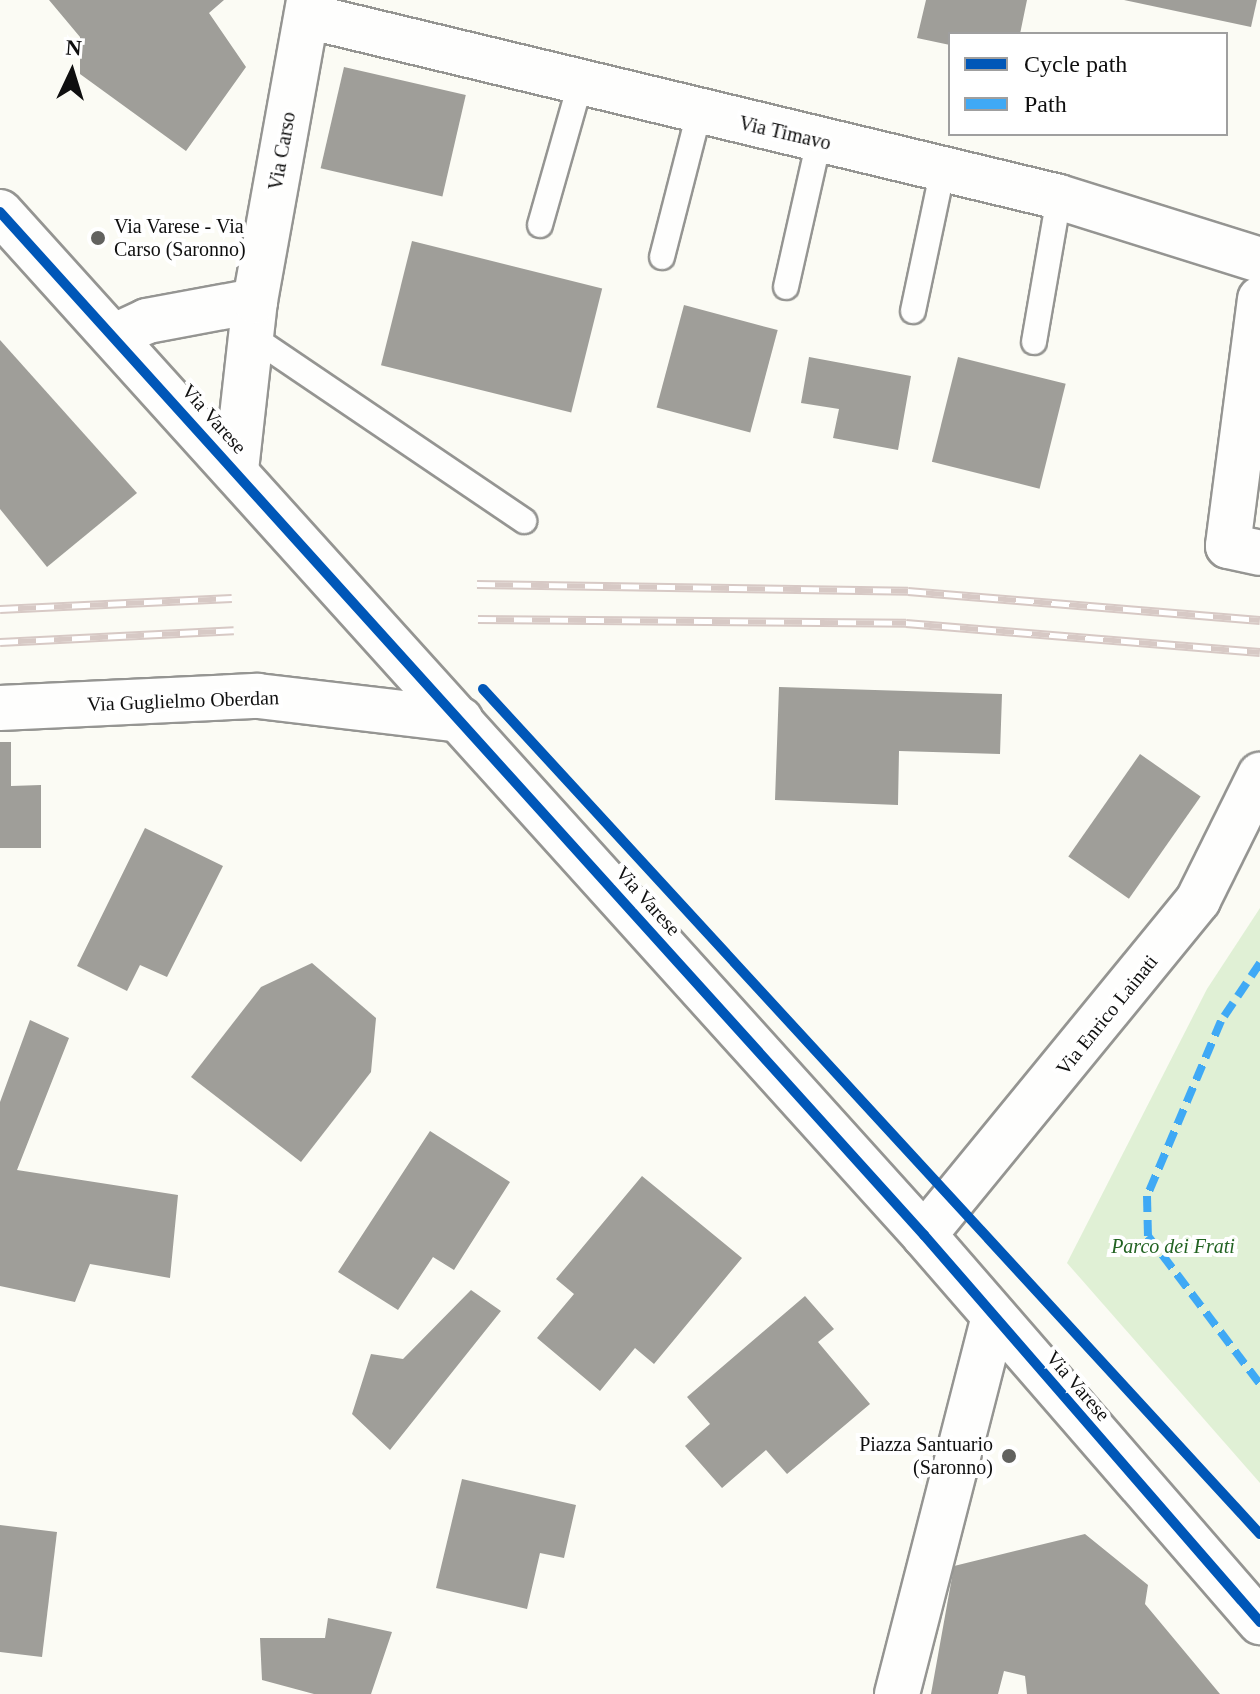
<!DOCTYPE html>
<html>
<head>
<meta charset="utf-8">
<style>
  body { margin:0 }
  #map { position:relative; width:1260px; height:1694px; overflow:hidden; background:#fbfbf4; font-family:"Times New Roman",serif }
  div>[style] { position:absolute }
  .green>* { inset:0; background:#e0f0d5 }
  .building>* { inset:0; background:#9f9e99; transform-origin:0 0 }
  .roads { filter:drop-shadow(2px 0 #959592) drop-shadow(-2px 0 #959592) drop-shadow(0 2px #959592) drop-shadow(0 -2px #959592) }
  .service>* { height:24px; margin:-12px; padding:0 12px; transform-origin:12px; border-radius:12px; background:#fefefd }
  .minor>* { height:44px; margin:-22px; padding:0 22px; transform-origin:22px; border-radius:22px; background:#fefefd }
  .rail>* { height:9px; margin-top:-4.5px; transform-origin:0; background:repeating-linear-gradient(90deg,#fff 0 18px,#d7c9c5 0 36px); box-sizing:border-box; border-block:2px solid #d7c9c5 }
  .quiet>* { height:8px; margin-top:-4px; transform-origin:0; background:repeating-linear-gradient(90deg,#3fa9f5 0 16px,transparent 0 24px) }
  .cycleway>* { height:10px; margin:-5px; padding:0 5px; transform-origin:5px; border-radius:5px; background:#0057b8 }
  .dots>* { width:22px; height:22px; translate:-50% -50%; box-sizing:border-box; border:4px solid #fff; border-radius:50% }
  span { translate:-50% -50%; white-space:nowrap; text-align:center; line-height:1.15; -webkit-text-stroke:8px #fff; paint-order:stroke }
  .street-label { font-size:20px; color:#0f0f0f }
  .poi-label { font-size:20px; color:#0f0f0f }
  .left { translate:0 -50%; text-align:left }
  .right { translate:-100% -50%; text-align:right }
  .park-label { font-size:20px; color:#226322; font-style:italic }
  .legend { position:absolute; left:948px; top:32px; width:280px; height:104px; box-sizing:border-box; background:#fff; border:2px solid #9f9f9f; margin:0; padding:10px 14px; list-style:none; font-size:24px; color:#0f0f0f }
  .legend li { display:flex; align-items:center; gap:16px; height:40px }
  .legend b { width:40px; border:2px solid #9f9f9f }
  .north { position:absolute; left:32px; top:32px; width:80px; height:80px; -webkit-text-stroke:6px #fff; paint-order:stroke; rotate:4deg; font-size:22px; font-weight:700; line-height:32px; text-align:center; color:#0f0f0f }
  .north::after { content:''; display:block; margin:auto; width:28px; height:36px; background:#0f0f0f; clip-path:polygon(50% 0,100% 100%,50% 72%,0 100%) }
</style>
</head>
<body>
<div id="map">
  <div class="green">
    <i style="clip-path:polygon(1260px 908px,1260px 1483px,1067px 1263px,1207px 989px)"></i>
  </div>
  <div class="building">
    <i style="clip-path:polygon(49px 0,224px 0,209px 13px,246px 67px,186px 151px,80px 74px,80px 37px)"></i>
    <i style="clip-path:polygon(926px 0,1027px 0,1020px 34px,950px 34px,950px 45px,917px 38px)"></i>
    <i style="clip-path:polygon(1124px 0,1257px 0,1251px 27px)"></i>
    <i style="left:344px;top:67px;width:125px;height:104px;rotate:13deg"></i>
    <i style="left:412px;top:241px;width:196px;height:128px;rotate:14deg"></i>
    <i style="left:684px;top:305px;width:97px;height:106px;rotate:15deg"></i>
    <i style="clip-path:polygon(0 340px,137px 493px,47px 567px,0 509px)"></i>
    <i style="clip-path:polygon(809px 357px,911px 376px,898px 450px,833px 438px,839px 409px,801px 403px)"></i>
    <i style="left:958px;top:357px;width:111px;height:108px;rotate:14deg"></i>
    <i style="clip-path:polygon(779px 687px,1002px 694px,1000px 754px,899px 751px,898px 805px,775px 800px)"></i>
    <i style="clip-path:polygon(0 742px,11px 742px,11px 786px,41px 785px,41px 848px,0 848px)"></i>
    <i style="left:1140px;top:754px;width:74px;height:125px;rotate:35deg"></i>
    <i style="clip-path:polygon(145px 828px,223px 866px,167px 977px,140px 965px,127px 991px,77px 966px)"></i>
    <i style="clip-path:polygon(312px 963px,376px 1018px,371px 1072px,301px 1162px,191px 1077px,261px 987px)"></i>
    <i style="clip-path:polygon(30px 1020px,69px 1038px,17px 1170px,178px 1195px,170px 1278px,90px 1264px,75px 1302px,0 1286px,0 1102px)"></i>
    <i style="clip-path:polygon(430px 1131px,510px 1182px,454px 1270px,433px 1257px,398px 1310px,338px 1272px)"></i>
    <i style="clip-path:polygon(642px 1176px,742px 1258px,654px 1364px,635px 1348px,600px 1391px,537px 1338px,574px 1294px,556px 1279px)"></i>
    <i style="clip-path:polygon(471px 1290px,501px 1311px,390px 1450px,352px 1414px,371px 1354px,403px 1359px)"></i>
    <i style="clip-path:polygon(805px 1296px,834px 1329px,818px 1342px,870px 1404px,787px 1474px,766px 1450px,722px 1488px,685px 1446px,710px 1424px,687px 1397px)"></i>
    <i style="clip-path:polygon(462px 1479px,576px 1505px,564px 1558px,540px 1553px,527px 1609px,436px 1588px)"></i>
    <i style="clip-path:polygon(0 1525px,57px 1532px,42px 1657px,0 1652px)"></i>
    <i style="clip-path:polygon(1085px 1534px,1148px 1585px,1145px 1604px,1220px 1694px,1027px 1694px,1025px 1676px,1004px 1671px,998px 1694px,931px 1694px,954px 1566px)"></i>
    <i style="clip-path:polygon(328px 1618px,392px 1632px,371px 1694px,314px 1694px,262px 1680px,260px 1638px,325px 1638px)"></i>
  </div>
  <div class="roads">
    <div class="service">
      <i style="left:540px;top:225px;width:146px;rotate:-74.1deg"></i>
      <i style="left:662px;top:257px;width:149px;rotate:-75.6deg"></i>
      <i style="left:786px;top:287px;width:150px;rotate:-77.3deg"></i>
      <i style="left:913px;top:311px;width:145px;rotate:-78.1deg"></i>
      <i style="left:251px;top:336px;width:330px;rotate:34.1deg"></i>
      <i style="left:1034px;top:342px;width:147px;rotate:-80.2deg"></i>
    </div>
    <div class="minor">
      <i style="left:307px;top:16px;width:773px;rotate:13.53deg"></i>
      <i style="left:1059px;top:197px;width:211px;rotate:17.4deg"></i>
      <i style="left:0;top:212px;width:1379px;rotate:47.91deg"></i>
      <i style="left:924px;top:1235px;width:513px;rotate:49.03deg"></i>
      <i style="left:1260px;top:299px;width:249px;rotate:97.4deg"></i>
      <i style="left:1228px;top:546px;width:33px;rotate:12deg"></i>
      <i style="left:115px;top:336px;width:35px;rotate:-25deg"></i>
      <i style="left:147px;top:321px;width:110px;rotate:-10.5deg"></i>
      <i style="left:236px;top:470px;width:170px;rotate:-83.6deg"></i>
      <i style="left:255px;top:301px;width:306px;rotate:-79.8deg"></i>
      <i style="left:0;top:708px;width:258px;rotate:-2.7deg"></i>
      <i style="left:258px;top:696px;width:204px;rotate:6.7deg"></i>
      <i style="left:924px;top:1235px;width:433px;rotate:-50.7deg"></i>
      <i style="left:1198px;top:900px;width:140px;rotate:-63.6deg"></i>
      <i style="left:897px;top:1694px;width:389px;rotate:-75.6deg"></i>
    </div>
  </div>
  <div class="rail">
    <i style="left:477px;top:584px;width:431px;rotate:0.9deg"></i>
    <i style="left:908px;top:591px;width:353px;rotate:4.7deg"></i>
    <i style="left:0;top:609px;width:232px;rotate:-2.7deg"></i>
    <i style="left:478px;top:619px;width:428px;rotate:0.5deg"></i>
    <i style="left:906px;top:623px;width:355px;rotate:4.7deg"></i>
    <i style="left:0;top:642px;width:234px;rotate:-2.9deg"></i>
  </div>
  <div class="quiet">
    <i style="left:1260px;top:963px;width:70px;rotate:123.9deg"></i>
    <i style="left:1221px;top:1021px;width:190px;rotate:112.9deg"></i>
    <i style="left:1147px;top:1196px;width:40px;rotate:88.6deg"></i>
    <i style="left:1148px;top:1236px;width:186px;rotate:52.9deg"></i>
  </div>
  <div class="cycleway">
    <i style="left:0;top:212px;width:1379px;rotate:47.91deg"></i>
    <i style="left:924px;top:1235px;width:513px;rotate:49.03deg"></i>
    <i style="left:483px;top:689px;width:1148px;rotate:47.4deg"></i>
  </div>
  <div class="dots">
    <i style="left:98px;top:238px;background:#62625f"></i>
    <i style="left:1009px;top:1456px;background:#62625f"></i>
  </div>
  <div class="street-label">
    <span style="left:785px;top:133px;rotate:13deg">Via Timavo</span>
    <span style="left:282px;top:151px;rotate:-80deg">Via Carso</span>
    <span style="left:214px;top:419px;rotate:48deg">Via Varese</span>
    <span style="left:183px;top:701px;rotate:-2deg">Via Guglielmo Oberdan</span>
    <span style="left:648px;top:901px;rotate:48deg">Via Varese</span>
    <span style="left:1107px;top:1015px;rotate:-51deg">Via Enrico Lainati</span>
    <span style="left:1078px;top:1386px;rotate:49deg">Via Varese</span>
  </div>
  <div class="poi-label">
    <span class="left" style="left:114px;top:238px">Via Varese - Via<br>Carso (Saronno)</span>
    <span class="right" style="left:993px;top:1456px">Piazza Santuario<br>(Saronno)</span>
  </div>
  <div class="park-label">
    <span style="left:1173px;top:1246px">Parco dei Frati</span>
  </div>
  <ul class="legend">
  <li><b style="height:10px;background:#0057b8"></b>Cycle path</li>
  <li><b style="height:10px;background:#3fa9f5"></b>Path</li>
  </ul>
  <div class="north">N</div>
</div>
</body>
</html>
